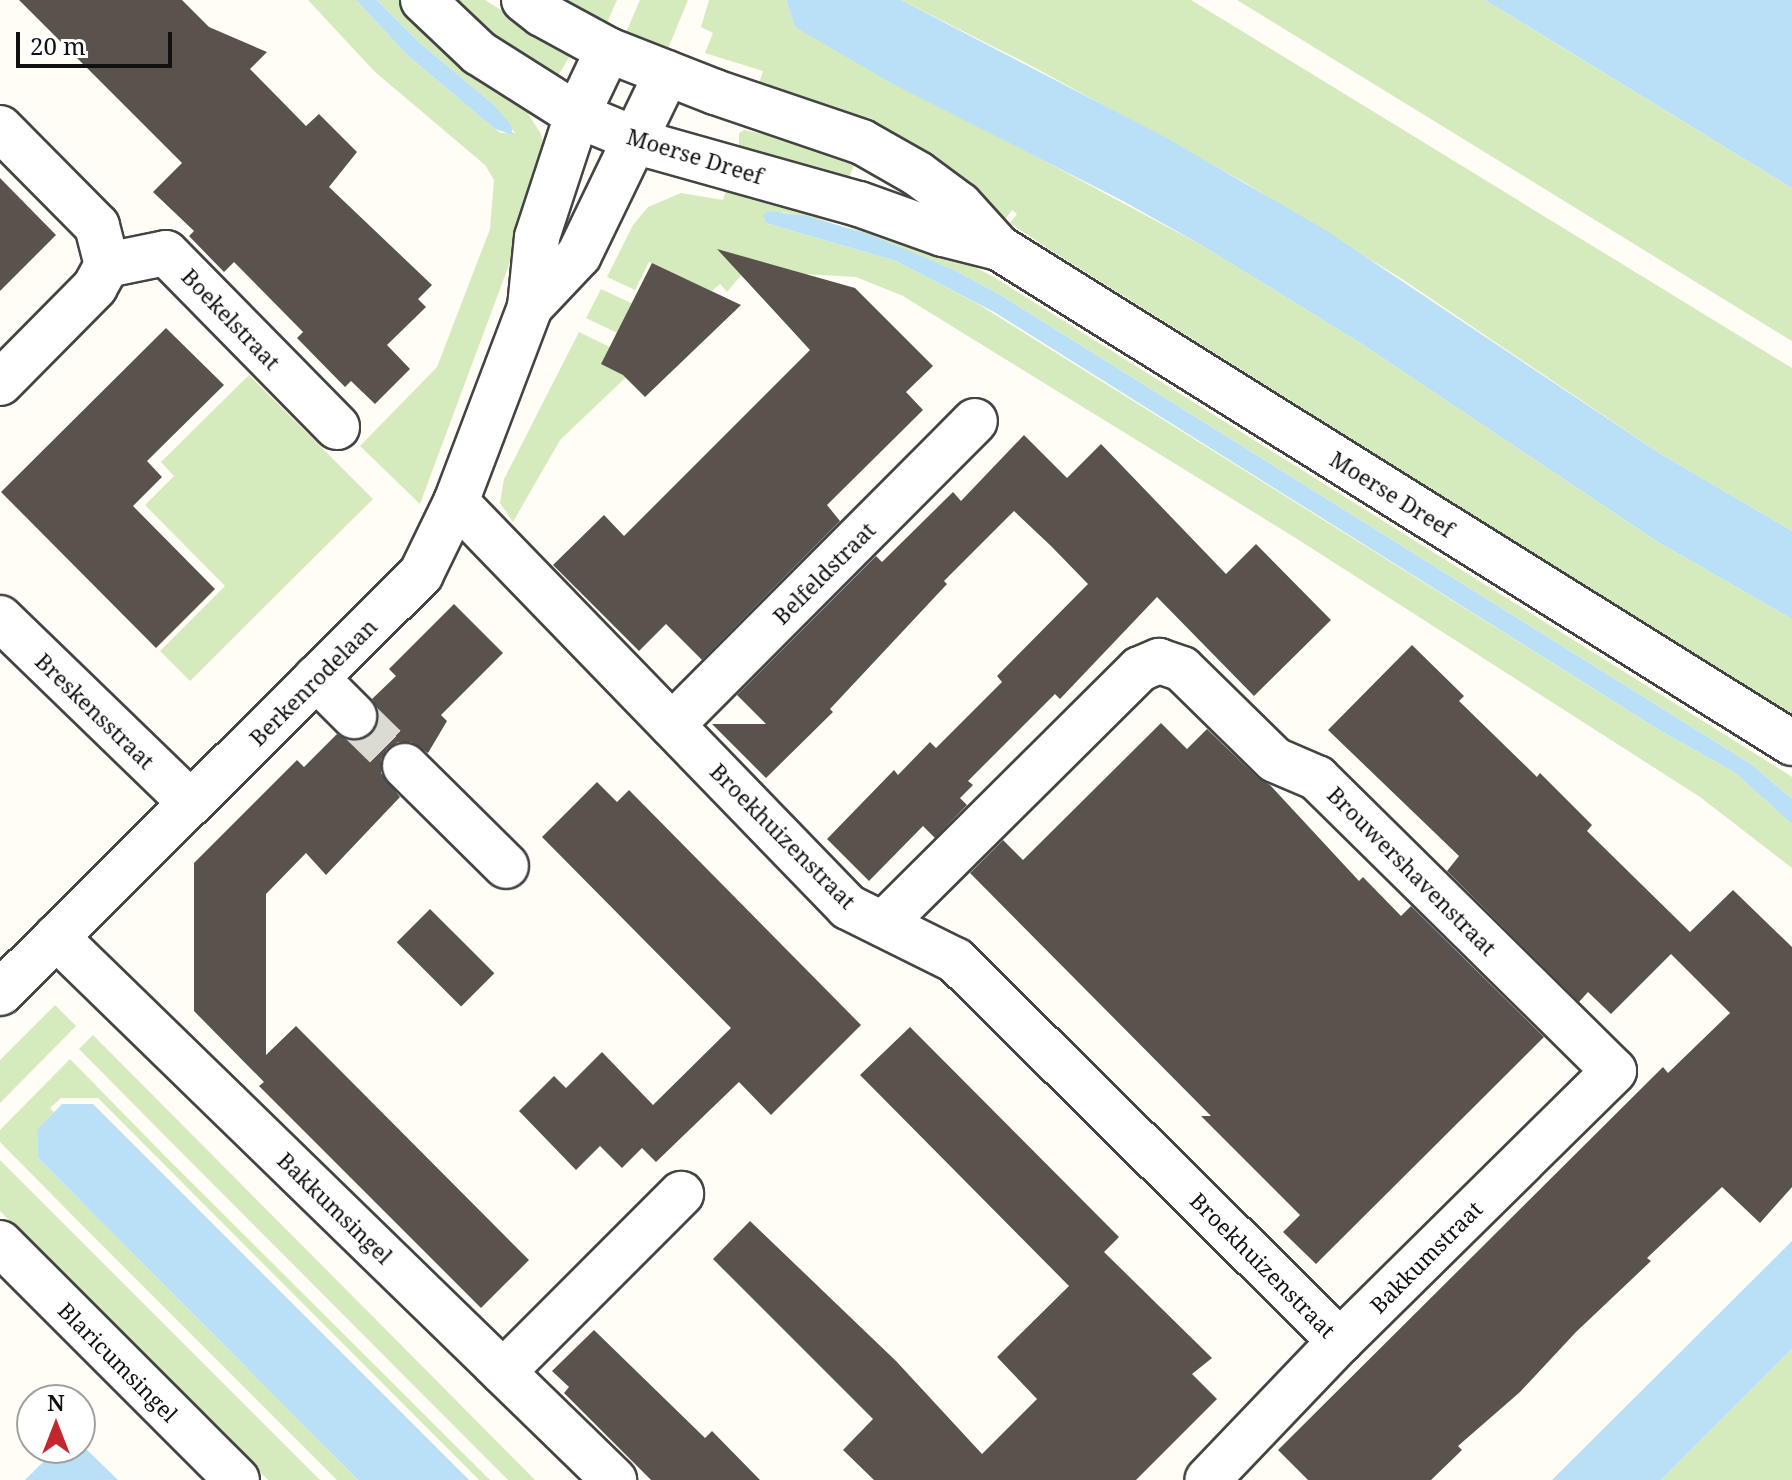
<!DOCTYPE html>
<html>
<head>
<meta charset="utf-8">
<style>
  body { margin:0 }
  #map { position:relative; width:1792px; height:1480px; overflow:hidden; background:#fffdf5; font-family:"Noto Serif",serif }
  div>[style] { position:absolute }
  .green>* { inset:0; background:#d5ebbd }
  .water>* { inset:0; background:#b9e0f7 }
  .building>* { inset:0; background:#5a524d; transform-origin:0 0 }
  .minor-tunnel>* { height:44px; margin-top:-22px; transform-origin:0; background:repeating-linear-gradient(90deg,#dbdad3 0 44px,transparent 0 66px) }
  .roads { filter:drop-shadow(2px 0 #444) drop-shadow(-2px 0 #444) drop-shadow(0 2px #444) drop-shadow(0 -2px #444) }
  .minor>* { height:44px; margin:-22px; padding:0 22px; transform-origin:22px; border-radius:22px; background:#fff }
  span { translate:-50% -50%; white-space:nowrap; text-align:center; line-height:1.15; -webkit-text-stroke:8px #fff; paint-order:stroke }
  .street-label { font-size:22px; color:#111 }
  .north { position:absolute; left:16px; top:1384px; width:80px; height:80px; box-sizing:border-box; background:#fff; border:2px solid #a0a0a0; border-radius:50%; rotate:0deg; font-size:22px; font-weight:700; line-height:32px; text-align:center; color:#111 }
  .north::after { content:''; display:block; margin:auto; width:28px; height:36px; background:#c4262e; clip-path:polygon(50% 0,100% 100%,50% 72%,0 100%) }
  .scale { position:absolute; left:16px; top:32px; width:156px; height:36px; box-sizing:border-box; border:4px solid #111; border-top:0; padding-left:10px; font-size:24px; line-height:28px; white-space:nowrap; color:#111; -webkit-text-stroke:6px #fff; paint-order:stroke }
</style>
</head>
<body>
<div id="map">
  <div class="green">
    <i style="clip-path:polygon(308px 0,356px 0,407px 55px,495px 129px,501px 133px,515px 133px,493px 104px,420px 43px,377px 0,403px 0,520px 101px,541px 134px,544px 147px,539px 184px,420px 504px,360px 446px,437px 367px,490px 229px,494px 180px,485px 165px,375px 72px)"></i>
    <i style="clip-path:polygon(449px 0,485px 0,571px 54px,555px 81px,491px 37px)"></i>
    <i style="clip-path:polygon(548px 0,617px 0,605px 27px)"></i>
    <i style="clip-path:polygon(640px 0,688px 0,665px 56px,624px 37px)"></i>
    <i style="clip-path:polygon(709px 0,786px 0,795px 27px,1203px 246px,1359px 342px,1658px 542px,1792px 619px,1792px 715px,1047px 248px,1010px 223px,1017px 214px,1012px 210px,1005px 220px,932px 167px,938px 158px,933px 154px,926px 164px,869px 131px,873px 119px,867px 117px,862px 127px,759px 84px,763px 71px,705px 53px,713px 33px,701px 27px)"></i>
    <i style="clip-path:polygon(901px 0,1191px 0,1792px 368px,1792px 531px,1659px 453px,1402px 279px,1244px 182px,1028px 64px)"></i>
    <i style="clip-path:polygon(1237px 0,1485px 0,1792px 188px,1792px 341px)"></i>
    <i style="clip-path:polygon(744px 130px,841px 152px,856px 160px,849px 178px,739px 148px,739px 133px)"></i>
    <i style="clip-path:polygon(729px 181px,963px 261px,992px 276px,1786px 773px,1792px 777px,1792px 799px,1751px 764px,997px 293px,952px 269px,840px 224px,783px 212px,766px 223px,896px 261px,978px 304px,1661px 731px,1734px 772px,1792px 824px,1792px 868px,1700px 797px,1294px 537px,903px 296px,856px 277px,804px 274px,754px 260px,727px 292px,720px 284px,712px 291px,649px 262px,635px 290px,607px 277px,633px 225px,648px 207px,681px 193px,723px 200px)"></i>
    <i style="clip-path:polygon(601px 289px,674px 323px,641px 363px,560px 440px,513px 522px,500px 503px,504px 479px,579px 332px,610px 347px,634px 341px,586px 318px)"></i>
    <i style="clip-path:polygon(249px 375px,373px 499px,190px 681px,160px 651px,225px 586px,145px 505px,174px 476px,161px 462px)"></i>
    <i style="clip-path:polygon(55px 1005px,76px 1026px,0 1103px,0 1060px)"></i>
    <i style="clip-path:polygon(93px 1035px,421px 1365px,535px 1480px,508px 1480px,175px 1146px,79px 1049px)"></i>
    <i style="clip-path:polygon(70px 1059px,165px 1156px,490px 1480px,479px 1480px,98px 1098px,61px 1098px,50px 1108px,54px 1112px,37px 1131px,38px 1158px,358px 1480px,337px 1480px,70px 1213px,0 1142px,0 1130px)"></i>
    <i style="clip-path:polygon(0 1160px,320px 1480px,268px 1480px,154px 1367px,0 1211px)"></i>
    <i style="clip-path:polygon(1792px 1349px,1792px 1480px,1661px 1480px)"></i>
  </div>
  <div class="water">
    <i style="clip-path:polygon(356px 0,377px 0,420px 43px,493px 104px,511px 125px,513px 135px,495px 129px,407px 55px)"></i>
    <i style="clip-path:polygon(786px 0,901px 0,1163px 136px,1324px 229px,1659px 453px,1792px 531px,1792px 619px,1658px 542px,1359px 342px,1203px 246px,1123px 201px,893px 84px,795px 27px)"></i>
    <i style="clip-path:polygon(1485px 0,1792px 0,1792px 188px,1601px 71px)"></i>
    <i style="clip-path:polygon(768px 211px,807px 216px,871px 235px,952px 269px,997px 293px,1751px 764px,1792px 799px,1792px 824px,1734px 772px,1661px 731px,994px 312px,896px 261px,766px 223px,763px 215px)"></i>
    <i style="clip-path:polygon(62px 1104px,93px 1104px,469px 1480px,358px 1480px,38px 1158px,37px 1130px)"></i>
    <i style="clip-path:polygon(1792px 1241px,1792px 1349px,1661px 1480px,1552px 1480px)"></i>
    <i style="clip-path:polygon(80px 1443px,118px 1480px,25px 1480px,57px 1448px,80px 1448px)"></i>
  </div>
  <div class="building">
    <i style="clip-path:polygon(19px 0,182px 0,209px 27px,267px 52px,250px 69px,306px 126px,319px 114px,357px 152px,329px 187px,432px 285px,418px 299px,426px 307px,387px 345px,410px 369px,375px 404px,351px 381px,345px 387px,297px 338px,303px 332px,234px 262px,224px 272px,189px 236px,194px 231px,153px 192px,182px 163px)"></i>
    <i style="clip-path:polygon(0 178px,56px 235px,0 291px)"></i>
    <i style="clip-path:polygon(717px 249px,855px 288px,933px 366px,906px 392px,923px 410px,827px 505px,840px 521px,702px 660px,666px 624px,639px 651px,553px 565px,604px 515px,624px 536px,810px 350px)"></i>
    <i style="clip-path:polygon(652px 263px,741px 305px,645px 397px,623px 375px,601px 364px)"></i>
    <i style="clip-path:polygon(166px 328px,224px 385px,147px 461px,162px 477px,133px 506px,215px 589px,156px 648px,1px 492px)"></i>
    <i style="clip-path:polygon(1024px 435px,1067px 478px,1101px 444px,1226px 574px,1256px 544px,1331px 620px,1254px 696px,1157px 597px,1060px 699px,1055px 694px,968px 781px,973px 785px,960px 798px,967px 805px,935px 838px,923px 826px,869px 881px,827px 839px,894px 770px,898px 775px,930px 742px,936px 748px,1002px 682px,997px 676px,1088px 584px,1051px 546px,1014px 511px,944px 581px,947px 584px,830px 709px,833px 712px,766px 778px,712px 724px,766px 724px,737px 695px,876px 556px,882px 562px,953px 492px,961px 501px)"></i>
    <i style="clip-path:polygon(454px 604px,503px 653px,441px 715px,447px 721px,428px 753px,411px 742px,398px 742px,387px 749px,381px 760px,381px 773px,400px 797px,326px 875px,306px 853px,266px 894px,266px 1055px,296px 1026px,529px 1260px,481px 1308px,259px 1086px,264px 1082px,194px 1011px,194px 863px,297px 760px,304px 767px,337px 734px,348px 740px,360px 740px,371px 734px,378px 722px,378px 710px,372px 699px,396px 676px,389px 669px)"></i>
    <i style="clip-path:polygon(1412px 645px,1464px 696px,1459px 701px,1537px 777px,1540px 773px,1592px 825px,1587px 831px,1690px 932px,1733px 890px,1792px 947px,1792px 1187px,1760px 1223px,1722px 1187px,1647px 1258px,1651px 1261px,1576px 1332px,1520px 1392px,1458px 1446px,1462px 1450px,1431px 1480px,1308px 1480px,1278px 1450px,1663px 1067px,1668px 1073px,1730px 1013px,1671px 954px,1611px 1014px,1588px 992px,1579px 1002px,1447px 871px,1459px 856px,1328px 730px)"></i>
    <i style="clip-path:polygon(1161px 723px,1187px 749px,1207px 729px,1258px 778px,1270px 785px,1359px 881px,1363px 877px,1401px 916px,1411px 906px,1544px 1037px,1316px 1264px,1283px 1232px,1300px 1215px,1201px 1116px,1211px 1116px,970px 873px,1003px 840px,1023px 860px)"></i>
    <i style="clip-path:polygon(597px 782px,617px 802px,629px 790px,861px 1025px,771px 1115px,739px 1082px,656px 1162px,642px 1148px,622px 1168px,600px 1146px,576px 1170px,519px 1111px,554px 1076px,566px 1088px,602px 1052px,653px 1105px,731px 1028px,542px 837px)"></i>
    <i style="left:430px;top:909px;width:91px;height:47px;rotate:45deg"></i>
    <i style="clip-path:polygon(910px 1027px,1119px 1237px,1104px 1252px,1212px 1358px,1192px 1374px,1217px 1399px,1136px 1480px,874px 1480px,843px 1450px,873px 1419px,713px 1259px,750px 1221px,896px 1361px,982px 1454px,1037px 1399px,997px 1357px,1069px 1286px,860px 1075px)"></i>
    <i style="clip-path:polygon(594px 1330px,705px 1438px,712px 1431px,760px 1480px,651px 1480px,564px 1393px,569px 1387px,552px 1371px)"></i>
  </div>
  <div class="minor-tunnel">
    <i style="left:354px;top:716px;width:71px;rotate:44.4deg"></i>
  </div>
  <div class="roads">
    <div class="minor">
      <i style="left:423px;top:0;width:77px;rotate:43.4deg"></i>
      <i style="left:479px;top:53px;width:116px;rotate:32.3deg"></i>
      <i style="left:577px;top:115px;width:81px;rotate:22.5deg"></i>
      <i style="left:652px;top:146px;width:215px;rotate:15.7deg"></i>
      <i style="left:859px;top:204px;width:89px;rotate:19.7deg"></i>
      <i style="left:943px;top:234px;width:58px;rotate:14deg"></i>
      <i style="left:524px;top:0;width:23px;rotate:38deg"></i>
      <i style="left:542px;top:14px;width:75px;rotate:28.6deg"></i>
      <i style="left:608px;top:50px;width:115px;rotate:21.4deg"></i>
      <i style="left:715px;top:92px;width:155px;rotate:18.8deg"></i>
      <i style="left:862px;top:142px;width:64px;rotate:29.7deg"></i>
      <i style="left:918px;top:174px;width:52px;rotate:36.4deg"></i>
      <i style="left:960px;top:205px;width:58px;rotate:47.8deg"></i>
      <i style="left:999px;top:248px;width:935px;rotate:31.97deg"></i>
      <i style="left:0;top:128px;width:138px;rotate:45.3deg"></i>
      <i style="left:97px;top:226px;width:40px;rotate:75.6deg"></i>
      <i style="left:107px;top:265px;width:25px;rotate:119deg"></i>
      <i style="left:95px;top:287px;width:135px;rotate:134.7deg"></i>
      <i style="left:107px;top:265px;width:60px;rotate:-11.5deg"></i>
      <i style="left:166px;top:253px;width:244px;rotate:45.5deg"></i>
      <i style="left:530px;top:307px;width:71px;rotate:-46.7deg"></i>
      <i style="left:579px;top:255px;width:202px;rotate:-64.2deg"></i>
      <i style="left:456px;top:502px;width:564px;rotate:45.93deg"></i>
      <i style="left:848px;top:907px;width:119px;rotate:26.4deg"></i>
      <i style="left:955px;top:960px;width:542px;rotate:44.7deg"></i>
      <i style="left:0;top:618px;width:266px;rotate:44.1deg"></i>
      <i style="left:316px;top:678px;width:54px;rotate:45deg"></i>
      <i style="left:672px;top:725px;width:429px;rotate:-45.1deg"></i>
      <i style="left:405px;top:766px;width:142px;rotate:44.7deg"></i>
      <i style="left:883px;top:924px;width:362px;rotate:-44.8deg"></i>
      <i style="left:1140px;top:669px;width:21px;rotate:-23deg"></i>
      <i style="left:1159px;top:661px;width:24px;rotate:19deg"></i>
      <i style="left:1182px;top:669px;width:130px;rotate:44.4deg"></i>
      <i style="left:1275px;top:760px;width:46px;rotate:23.2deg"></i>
      <i style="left:1317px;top:778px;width:417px;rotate:44.6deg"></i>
      <i style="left:1614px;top:1071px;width:385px;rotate:135.4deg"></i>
      <i style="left:1340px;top:1341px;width:192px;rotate:133.7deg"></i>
      <i style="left:56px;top:937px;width:779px;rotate:44.22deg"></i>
      <i style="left:0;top:993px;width:594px;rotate:-44.86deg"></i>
      <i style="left:421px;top:574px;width:80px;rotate:-64.1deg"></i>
      <i style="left:456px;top:502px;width:209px;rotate:-69.2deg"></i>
      <i style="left:530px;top:307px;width:70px;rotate:-84.3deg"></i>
      <i style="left:537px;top:237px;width:128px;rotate:-71.8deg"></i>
      <i style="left:577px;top:115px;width:72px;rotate:-64.5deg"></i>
      <i style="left:0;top:1243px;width:335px;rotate:45deg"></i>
      <i style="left:503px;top:1372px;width:252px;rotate:-45deg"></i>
    </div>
  </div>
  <div class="street-label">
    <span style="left:695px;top:156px;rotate:17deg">Moerse Dreef</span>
    <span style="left:231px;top:319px;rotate:46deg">Boekelstraat</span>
    <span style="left:1392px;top:494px;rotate:32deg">Moerse Dreef</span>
    <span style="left:824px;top:573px;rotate:-45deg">Belfeldstraat</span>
    <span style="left:313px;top:682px;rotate:-45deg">Berkenrodelaan</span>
    <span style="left:95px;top:711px;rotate:44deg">Breskensstraat</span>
    <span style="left:783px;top:836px;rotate:45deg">Broekhuizenstraat</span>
    <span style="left:1412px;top:871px;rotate:45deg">Brouwershavenstraat</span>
    <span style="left:335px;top:1208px;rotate:44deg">Bakkumsingel</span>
    <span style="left:1426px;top:1257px;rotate:-45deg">Bakkumstraat</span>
    <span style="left:1263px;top:1265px;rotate:45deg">Broekhuizenstraat</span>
    <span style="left:118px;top:1362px;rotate:45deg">Blaricumsingel</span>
  </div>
  <div class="north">N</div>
  <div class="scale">20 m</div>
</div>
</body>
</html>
